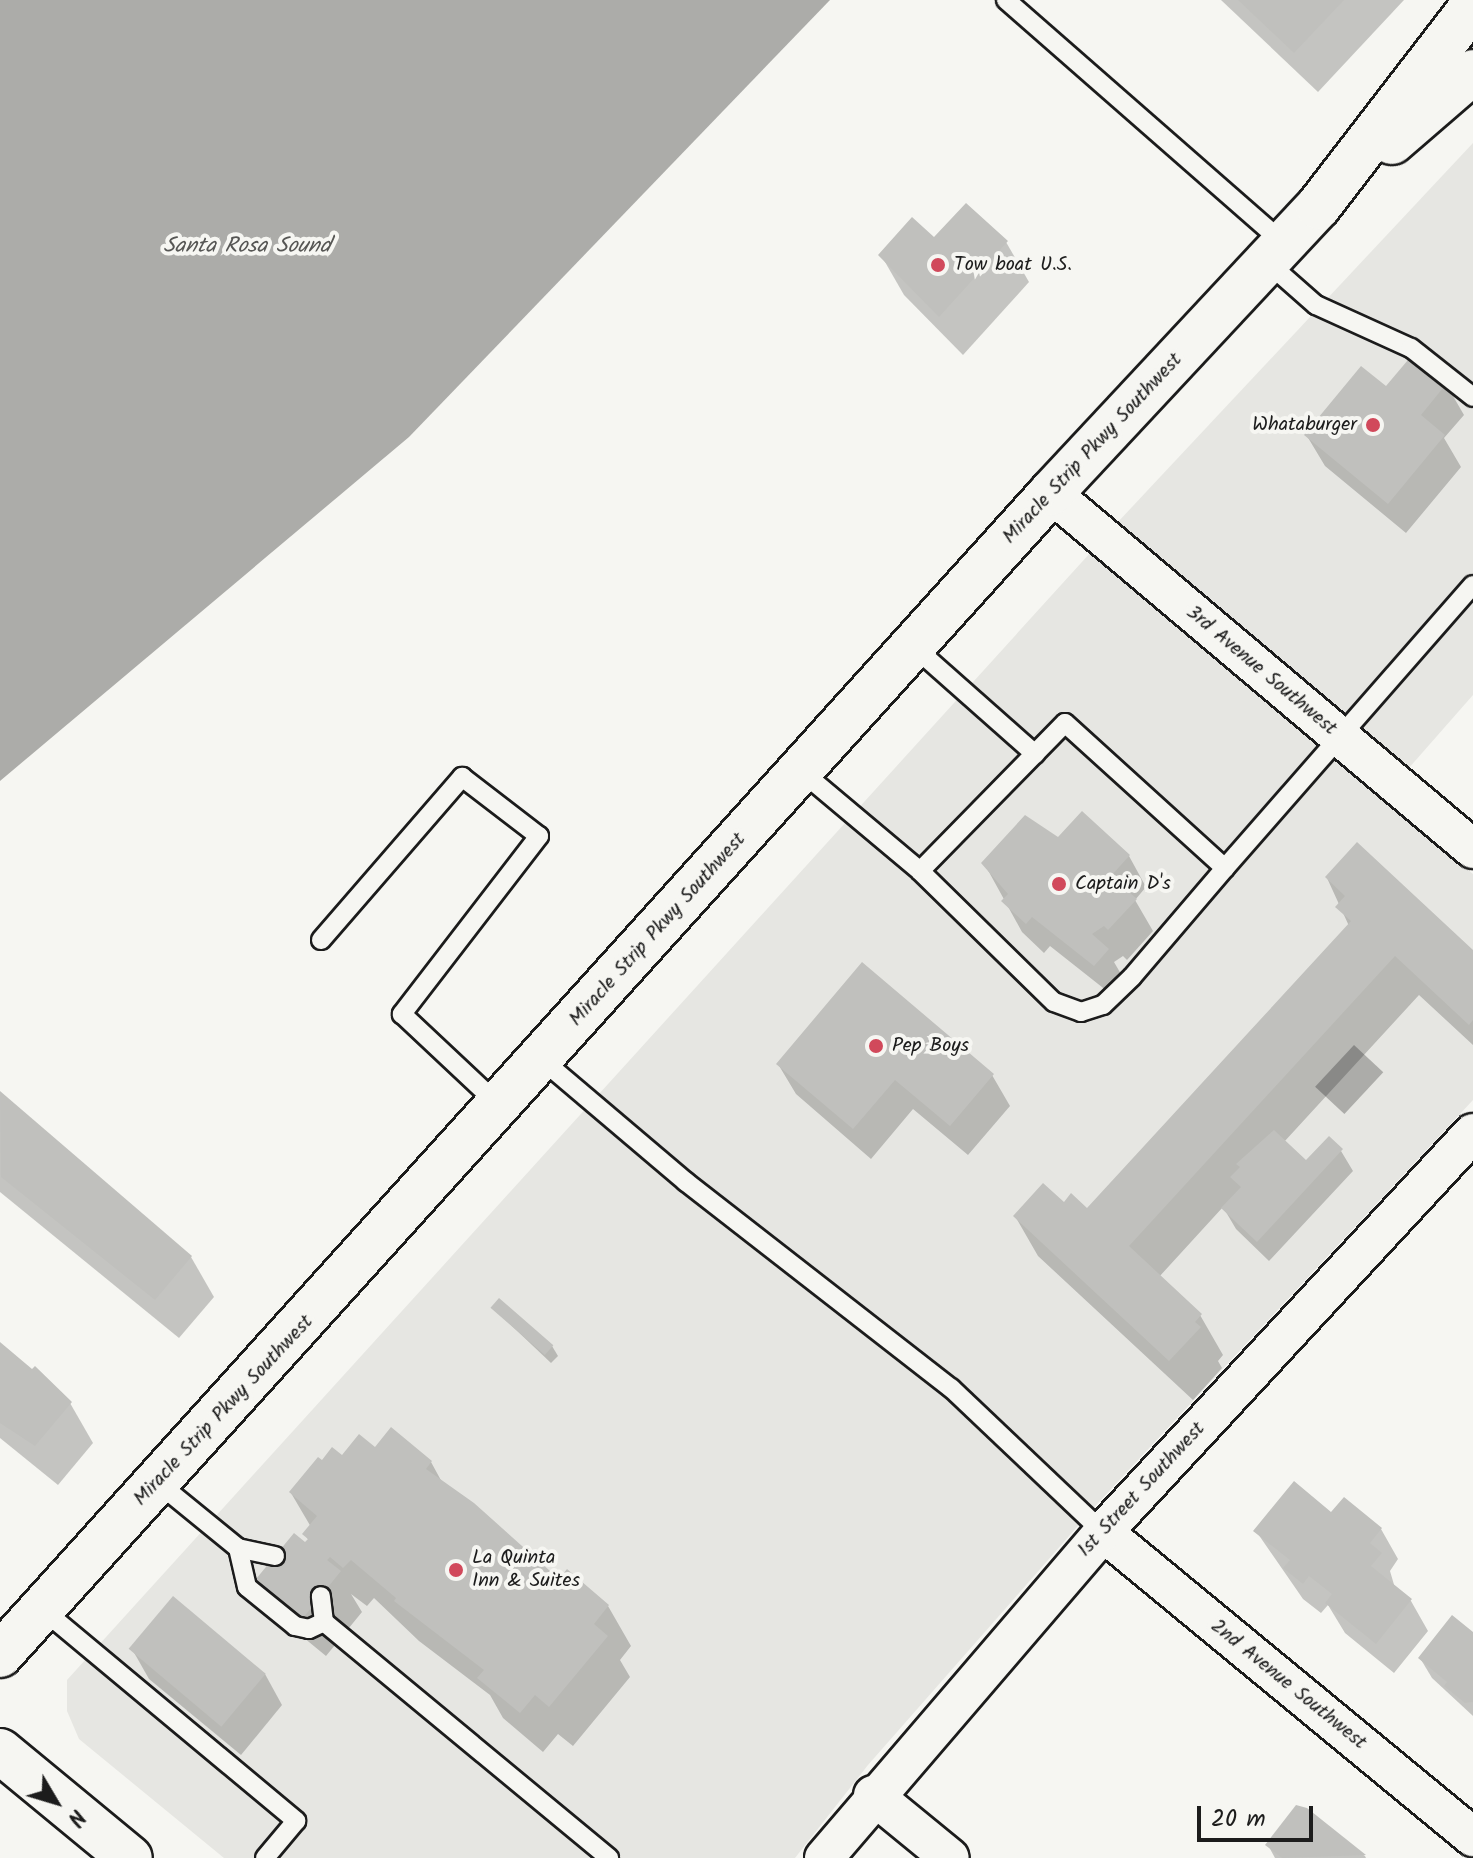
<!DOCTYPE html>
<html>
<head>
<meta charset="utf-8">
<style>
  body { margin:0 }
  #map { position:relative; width:1473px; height:1858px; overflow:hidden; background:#f6f6f2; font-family:Kalam,sans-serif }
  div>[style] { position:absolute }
  .built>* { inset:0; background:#e6e6e2 }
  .water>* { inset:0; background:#acaca9; transform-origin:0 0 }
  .shadow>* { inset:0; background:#0003 }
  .building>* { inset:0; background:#c0c0bd; transform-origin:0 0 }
  .roads { filter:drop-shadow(2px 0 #1c1c1c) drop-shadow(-2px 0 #1c1c1c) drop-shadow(0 2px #1c1c1c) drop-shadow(0 -2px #1c1c1c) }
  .service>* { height:18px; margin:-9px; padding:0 9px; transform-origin:9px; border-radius:9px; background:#f6f6f2 }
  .minor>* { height:38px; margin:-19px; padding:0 19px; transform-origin:19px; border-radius:19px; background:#f6f6f2 }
  .secondary>* { height:44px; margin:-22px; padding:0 22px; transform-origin:22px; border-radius:22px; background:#f6f6f2 }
  .trunk>* { height:44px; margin:-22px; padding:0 22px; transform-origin:22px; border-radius:22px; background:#f6f6f2 }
  .dots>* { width:22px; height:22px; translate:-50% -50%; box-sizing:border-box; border:4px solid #f6f6f2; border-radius:50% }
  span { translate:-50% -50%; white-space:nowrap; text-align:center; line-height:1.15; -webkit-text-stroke:8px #f6f6f2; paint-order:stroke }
  .poi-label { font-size:20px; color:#1c1c1c }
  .left { translate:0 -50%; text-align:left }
  .right { translate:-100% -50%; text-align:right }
  .street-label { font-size:20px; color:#1c1c1c }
  .water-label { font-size:22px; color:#565654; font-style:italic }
  .north { position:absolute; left:16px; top:1762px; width:80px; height:80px; -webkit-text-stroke:6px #f6f6f2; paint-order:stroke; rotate:128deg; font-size:22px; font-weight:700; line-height:32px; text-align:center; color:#1c1c1c }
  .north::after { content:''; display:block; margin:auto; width:28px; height:36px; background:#1c1c1c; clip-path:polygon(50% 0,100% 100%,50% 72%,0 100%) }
  .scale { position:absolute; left:1197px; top:1806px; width:116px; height:36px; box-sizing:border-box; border:4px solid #1c1c1c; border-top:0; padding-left:10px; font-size:24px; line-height:28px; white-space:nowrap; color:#1c1c1c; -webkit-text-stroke:6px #f6f6f2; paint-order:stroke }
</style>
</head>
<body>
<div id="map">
  <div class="built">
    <i style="clip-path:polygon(1473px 143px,1473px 695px,1408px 769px,1117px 523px)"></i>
    <i style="clip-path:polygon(1091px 552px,1473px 874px,1473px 1100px,1098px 1503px,868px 1765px,795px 1858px,224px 1858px,79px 1739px,67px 1711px,67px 1680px)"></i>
  </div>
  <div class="water">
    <i style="clip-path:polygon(0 0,830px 0,409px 437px,0 781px)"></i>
    <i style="left:1354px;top:1045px;width:40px;height:57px;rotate:43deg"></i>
  </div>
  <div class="shadow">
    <i style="clip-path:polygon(1221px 0,1404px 0,1318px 92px)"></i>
    <i style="clip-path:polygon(935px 240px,1006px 242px,1029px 282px,963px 355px,904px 295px,881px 255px)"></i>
    <i style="clip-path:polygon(1446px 384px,1464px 415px,1444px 438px,1461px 467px,1406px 533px,1325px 466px,1307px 436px)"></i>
    <i style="clip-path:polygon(1058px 840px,1129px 856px,1146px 887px,1135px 900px,1153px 931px,1127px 960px,1123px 956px,1114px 962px,1125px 981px,1112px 995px,1050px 946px,1044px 953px,1022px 932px,984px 863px)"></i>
    <i style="clip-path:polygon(1327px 878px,1473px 953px,1473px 1045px,1419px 995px,1284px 1142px,1307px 1163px,1341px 1151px,1353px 1171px,1269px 1261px,1236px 1229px,1223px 1207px,1159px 1277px,1200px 1315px,1223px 1355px,1218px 1361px,1222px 1368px,1193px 1400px,1038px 1256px,1015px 1216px,1064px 1205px,1088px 1211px,1349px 926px)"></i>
    <i style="clip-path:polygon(778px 1064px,992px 1075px,1010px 1106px,968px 1155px,913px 1109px,871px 1159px,796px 1094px)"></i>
    <i style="clip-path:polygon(0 1094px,191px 1257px,214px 1297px,179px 1338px,0 1192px)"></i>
    <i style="clip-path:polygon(493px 1308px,552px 1346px,558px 1356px,551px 1363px)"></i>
    <i style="clip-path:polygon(0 1345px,70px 1403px,93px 1443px,58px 1485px,0 1438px)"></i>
    <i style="clip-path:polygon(375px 1450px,431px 1462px,443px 1484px,559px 1582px,608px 1606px,631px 1646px,620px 1660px,630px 1677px,573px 1746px,558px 1734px,543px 1752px,503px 1718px,490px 1695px,419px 1641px,374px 1598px,367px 1606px,351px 1594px,362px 1612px,326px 1656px,281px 1619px,258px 1579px,309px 1541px,305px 1534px,311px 1527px,291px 1493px,322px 1463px)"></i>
    <i style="clip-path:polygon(1332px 1515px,1381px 1529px,1398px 1559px,1390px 1571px,1395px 1588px,1411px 1601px,1428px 1631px,1394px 1673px,1345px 1633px,1328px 1605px,1321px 1613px,1303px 1599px,1256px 1531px)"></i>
    <i style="clip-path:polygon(1473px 1634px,1473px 1716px,1432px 1678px,1420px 1658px)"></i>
    <i style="clip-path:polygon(132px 1649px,265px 1674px,282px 1705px,241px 1755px,149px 1679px)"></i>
    <i style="clip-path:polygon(1296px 1808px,1365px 1856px,1366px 1858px,1275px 1858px,1268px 1845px)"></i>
  </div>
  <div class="building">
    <i style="clip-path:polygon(1238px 0,1344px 0,1294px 53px)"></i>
    <i style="clip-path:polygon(966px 203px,1008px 241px,939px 317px,878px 255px,912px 217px,934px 237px)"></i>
    <i style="clip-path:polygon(1413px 354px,1447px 383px,1421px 415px,1445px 435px,1388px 504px,1304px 435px,1361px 366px,1386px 386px)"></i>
    <i style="clip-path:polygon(1082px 811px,1130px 855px,1111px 876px,1137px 899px,1108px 930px,1104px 926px,1092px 934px,1109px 949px,1094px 966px,1032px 917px,1026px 924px,1001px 901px,1008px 894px,981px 863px,1025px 815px,1058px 837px)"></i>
    <i style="clip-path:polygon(1357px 842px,1473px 950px,1473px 1020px,1469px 1025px,1395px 956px,1129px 1246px,1202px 1314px,1195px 1322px,1201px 1327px,1169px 1361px,1013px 1216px,1043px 1183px,1064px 1202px,1071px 1193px,1087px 1208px,1351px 921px,1335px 907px,1345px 896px,1325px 877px)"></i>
    <i style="clip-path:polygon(862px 962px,994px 1074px,950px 1126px,895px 1080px,853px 1129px,776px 1064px)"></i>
    <i style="clip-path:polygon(0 1091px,192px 1256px,155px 1300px,1px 1177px)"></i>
    <i style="clip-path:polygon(1274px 1130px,1306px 1160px,1329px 1136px,1343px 1149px,1257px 1242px,1221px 1208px,1241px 1187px,1230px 1177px,1240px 1167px,1236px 1164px)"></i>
    <i style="left:499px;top:1298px;width:72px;height:13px;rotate:41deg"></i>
    <i style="clip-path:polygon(0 1342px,32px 1369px,35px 1366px,72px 1402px,35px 1446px,0 1423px)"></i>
    <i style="clip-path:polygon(391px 1427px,432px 1461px,426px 1469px,474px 1503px,559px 1579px,567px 1569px,609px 1605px,594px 1624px,608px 1636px,549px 1707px,535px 1695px,520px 1713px,477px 1678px,484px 1670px,394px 1601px,396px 1598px,351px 1560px,343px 1568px,330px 1557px,327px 1560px,341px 1571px,303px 1618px,256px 1579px,294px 1533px,305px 1542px,308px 1539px,302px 1534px,317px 1516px,289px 1492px,318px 1457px,322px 1460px,332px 1447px,342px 1455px,359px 1434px,375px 1447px)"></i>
    <i style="clip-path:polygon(1294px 1481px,1331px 1512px,1344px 1497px,1382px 1528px,1370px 1543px,1382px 1553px,1371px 1566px,1412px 1599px,1376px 1644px,1325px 1603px,1332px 1594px,1309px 1576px,1303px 1584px,1283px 1568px,1290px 1560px,1253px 1531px)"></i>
    <i style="left:173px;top:1596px;width:121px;height:69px;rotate:40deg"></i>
    <i style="clip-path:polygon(1452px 1615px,1473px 1632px,1473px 1702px,1465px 1703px,1444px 1686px,1447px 1682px,1418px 1658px)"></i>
    <i style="clip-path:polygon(1296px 1805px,1307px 1808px,1366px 1855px,1282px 1858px,1265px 1845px)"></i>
  </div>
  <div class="roads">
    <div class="service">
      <i style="left:1006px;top:0;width:369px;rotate:41.2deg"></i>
      <i style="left:1267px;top:262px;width:65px;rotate:41.3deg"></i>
      <i style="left:1316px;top:305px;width:104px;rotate:24.4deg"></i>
      <i style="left:1411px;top:348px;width:79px;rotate:38.3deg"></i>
      <i style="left:913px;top:646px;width:163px;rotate:41.5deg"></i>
      <i style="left:801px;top:771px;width:155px;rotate:40deg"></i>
      <i style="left:920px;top:871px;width:207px;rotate:-45.6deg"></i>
      <i style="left:1065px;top:723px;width:216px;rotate:42.2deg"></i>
      <i style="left:1225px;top:868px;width:376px;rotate:-48.8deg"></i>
      <i style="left:920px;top:871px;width:187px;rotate:44.4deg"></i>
      <i style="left:1054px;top:1002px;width:29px;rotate:20deg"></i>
      <i style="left:1081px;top:1012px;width:23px;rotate:-18deg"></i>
      <i style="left:1103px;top:1005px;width:40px;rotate:-44deg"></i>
      <i style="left:1132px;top:977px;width:143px;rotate:-49.5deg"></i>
      <i style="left:321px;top:940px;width:216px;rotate:-49.1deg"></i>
      <i style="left:462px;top:777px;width:97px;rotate:37.5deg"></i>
      <i style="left:539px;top:836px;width:225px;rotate:127.6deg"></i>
      <i style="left:402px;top:1014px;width:133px;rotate:43.2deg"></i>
      <i style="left:541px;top:1059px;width:190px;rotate:40.3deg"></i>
      <i style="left:686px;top:1182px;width:336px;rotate:37.9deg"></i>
      <i style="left:951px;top:1388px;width:209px;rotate:43.5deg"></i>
      <i style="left:157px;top:1482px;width:104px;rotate:39.2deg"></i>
      <i style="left:275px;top:1556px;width:38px;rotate:-168deg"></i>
      <i style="left:238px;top:1548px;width:40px;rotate:77deg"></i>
      <i style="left:247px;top:1587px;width:62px;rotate:39.1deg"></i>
      <i style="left:295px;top:1626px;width:14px;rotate:12deg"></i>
      <i style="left:309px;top:1629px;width:17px;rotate:-25deg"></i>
      <i style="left:324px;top:1622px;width:26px;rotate:-97deg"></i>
      <i style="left:42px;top:1609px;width:331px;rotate:39.8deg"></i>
      <i style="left:296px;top:1821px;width:48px;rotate:130deg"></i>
      <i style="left:324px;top:1622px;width:370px;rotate:39.6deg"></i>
    </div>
    <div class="minor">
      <i style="left:1051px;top:493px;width:552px;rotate:40.15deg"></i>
      <i style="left:1103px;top:1532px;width:480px;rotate:39.5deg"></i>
      <i style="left:873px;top:1795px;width:99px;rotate:39.3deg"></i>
      <i style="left:824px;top:1858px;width:429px;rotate:-49.4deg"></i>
      <i style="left:1103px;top:1532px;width:544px;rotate:-47.16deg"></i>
    </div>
    <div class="secondary">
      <i style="left:0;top:1751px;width:168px;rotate:39.5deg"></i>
    </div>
    <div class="trunk">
      <i style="left:1392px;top:142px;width:107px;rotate:-40.8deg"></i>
      <i style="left:0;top:1655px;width:1567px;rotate:-47.87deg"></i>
      <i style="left:1051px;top:493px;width:391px;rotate:-47deg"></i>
      <i style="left:1318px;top:207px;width:254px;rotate:-52.4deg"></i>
    </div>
  </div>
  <div class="dots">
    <i style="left:938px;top:265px;background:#d1495b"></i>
    <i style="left:1373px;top:425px;background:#d1495b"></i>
    <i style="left:1059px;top:884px;background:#d1495b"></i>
    <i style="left:876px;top:1046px;background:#d1495b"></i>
    <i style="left:456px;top:1570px;background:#d1495b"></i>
  </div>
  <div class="poi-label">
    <span class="left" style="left:954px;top:265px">Tow boat U.S.</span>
    <span class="right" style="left:1357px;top:425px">Whataburger</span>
    <span class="left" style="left:1075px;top:884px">Captain D's</span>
    <span class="left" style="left:892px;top:1046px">Pep Boys</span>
    <span class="left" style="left:472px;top:1570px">La Quinta<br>Inn &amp; Suites</span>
  </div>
  <div class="street-label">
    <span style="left:1093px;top:449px;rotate:-47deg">Miracle Strip Pkwy Southwest</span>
    <span style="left:1261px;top:671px;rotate:40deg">3rd Avenue Southwest</span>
    <span style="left:658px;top:930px;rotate:-48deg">Miracle Strip Pkwy Southwest</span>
    <span style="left:224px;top:1411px;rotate:-47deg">Miracle Strip Pkwy Southwest</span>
    <span style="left:1142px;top:1490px;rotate:-47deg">1st Street Southwest</span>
    <span style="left:1288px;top:1685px;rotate:39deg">2nd Avenue Southwest</span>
  </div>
  <div class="water-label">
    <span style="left:247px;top:247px">Santa Rosa Sound</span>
  </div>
  <div class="north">N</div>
  <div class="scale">20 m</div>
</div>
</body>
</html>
